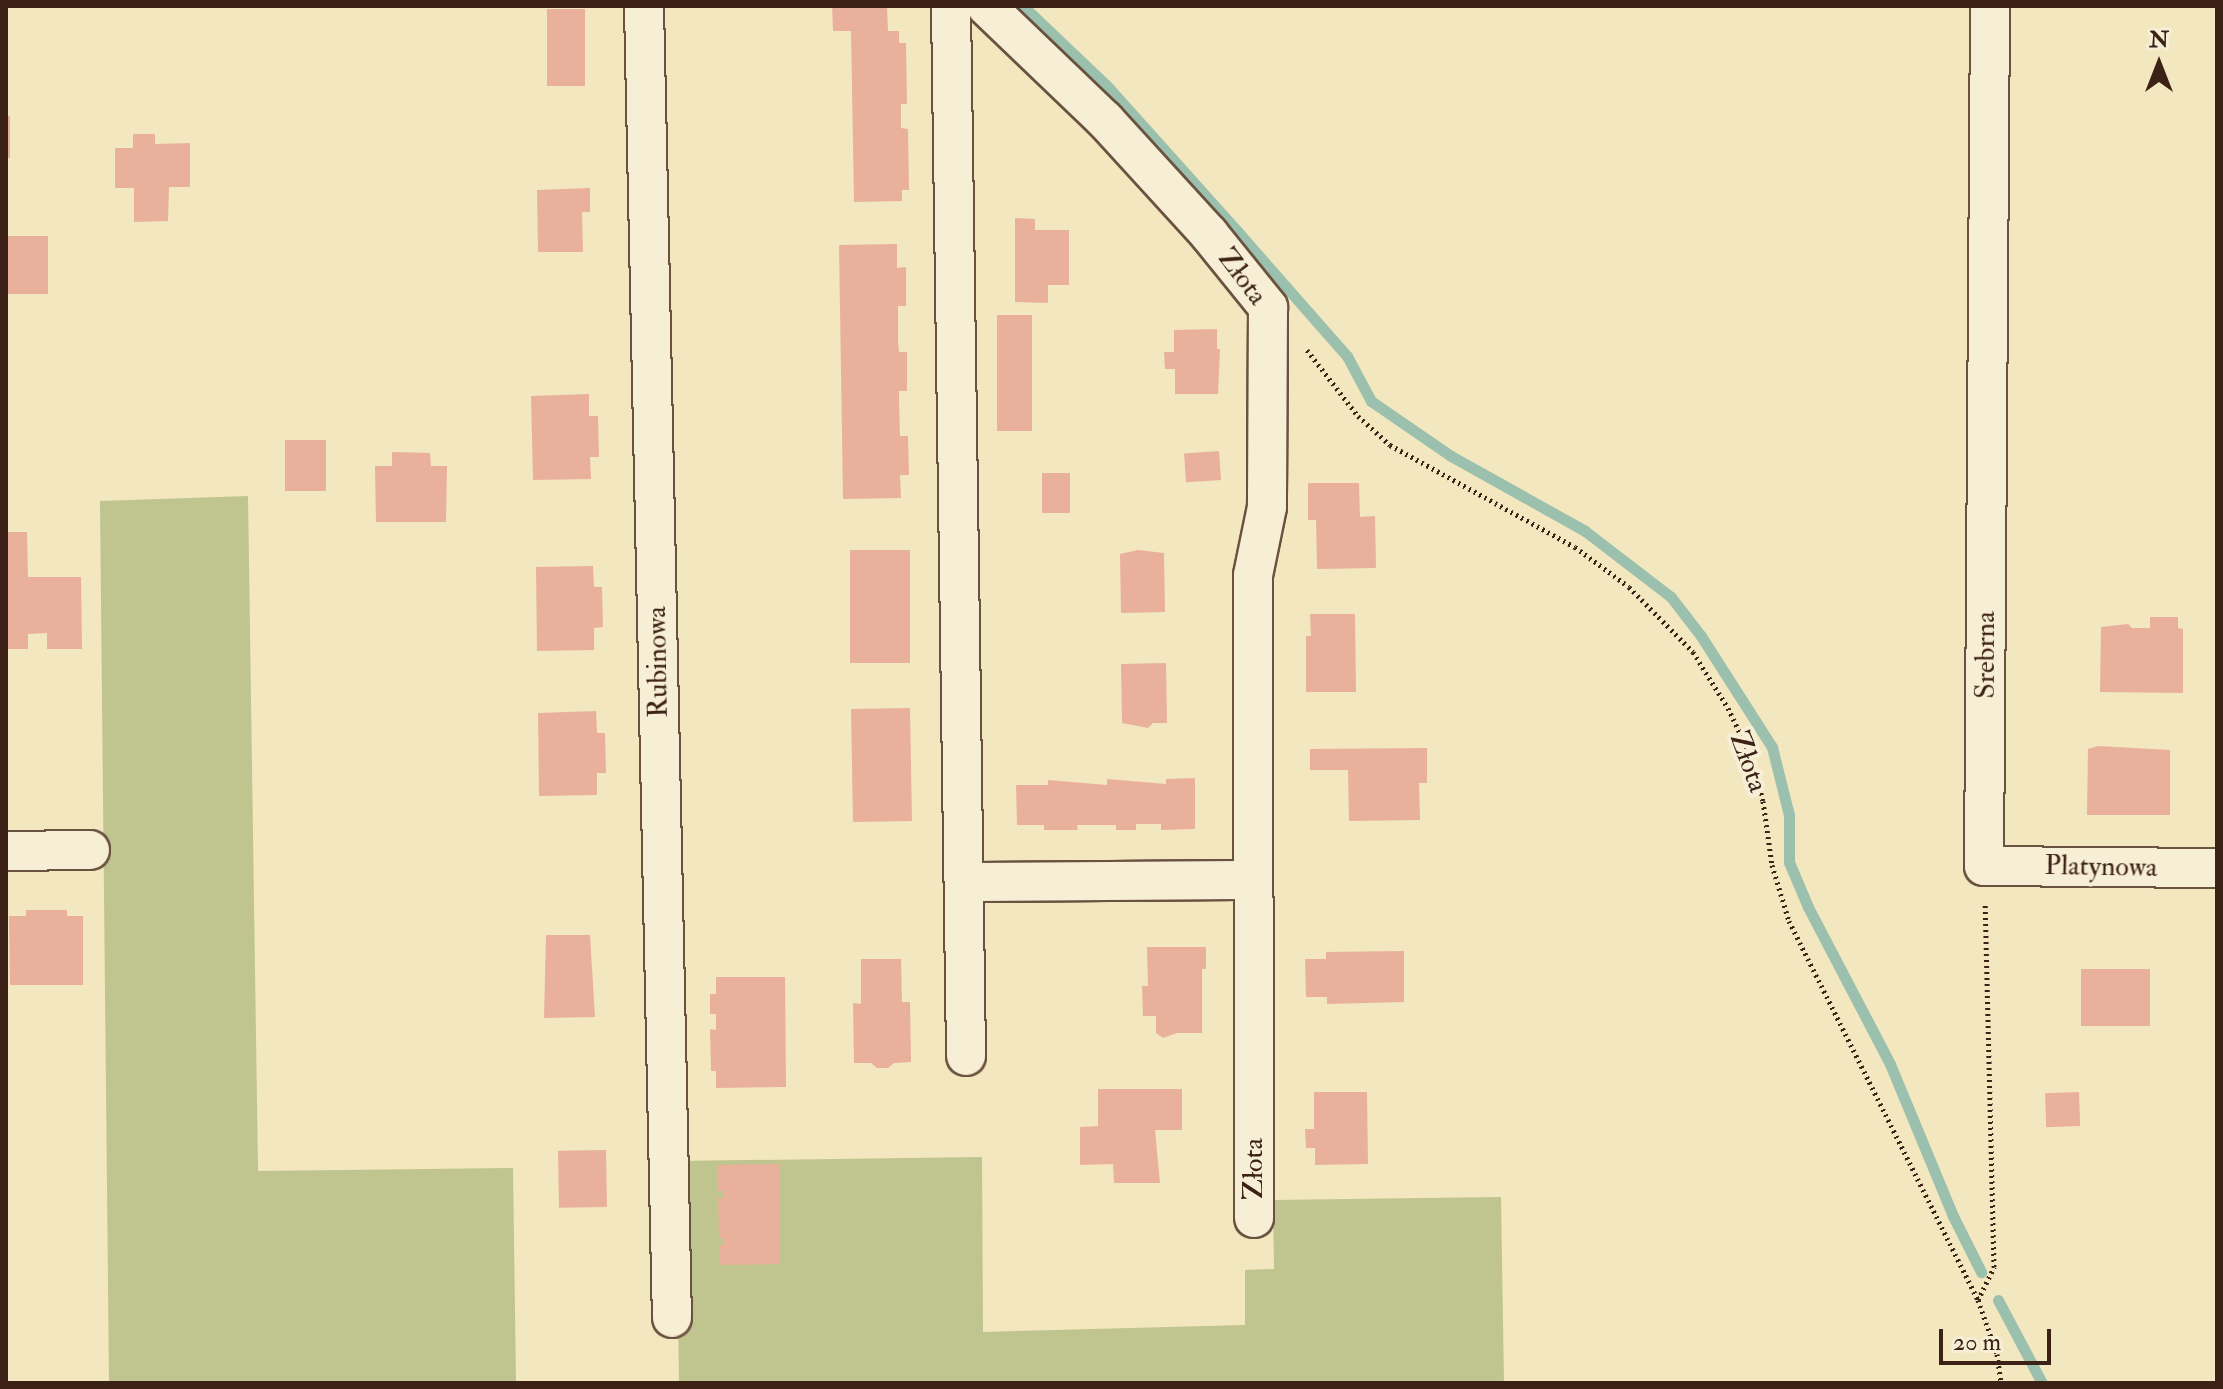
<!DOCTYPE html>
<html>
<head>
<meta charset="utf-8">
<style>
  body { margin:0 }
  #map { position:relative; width:2223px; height:1389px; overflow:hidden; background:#f2e7be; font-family:"IM FELL Double Pica",serif }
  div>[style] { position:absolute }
  .green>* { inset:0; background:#c0c48e }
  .stream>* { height:11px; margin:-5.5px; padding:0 5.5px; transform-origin:5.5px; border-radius:5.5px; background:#9bc0ae }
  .building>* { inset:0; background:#e9b19b; transform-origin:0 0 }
  .path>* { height:5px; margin-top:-2.5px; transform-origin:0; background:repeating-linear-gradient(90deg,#3c2116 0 2px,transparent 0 6px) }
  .roads { filter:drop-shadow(2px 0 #6a5240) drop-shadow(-2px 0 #6a5240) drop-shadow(0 2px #6a5240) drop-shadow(0 -2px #6a5240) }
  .minor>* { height:38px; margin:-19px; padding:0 19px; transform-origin:19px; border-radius:19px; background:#f7efd5 }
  span { translate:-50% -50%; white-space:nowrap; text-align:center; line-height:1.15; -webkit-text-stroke:8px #f7efd5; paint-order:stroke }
  .street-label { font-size:28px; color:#3c2116 }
  .frame { position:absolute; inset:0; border:8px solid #3c2116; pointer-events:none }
  .north { position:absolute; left:2119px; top:24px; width:80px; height:80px; -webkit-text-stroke:6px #f7efd5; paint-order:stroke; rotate:0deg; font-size:22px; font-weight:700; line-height:32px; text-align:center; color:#3c2116 }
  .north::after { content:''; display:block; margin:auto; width:28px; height:36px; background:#3c2116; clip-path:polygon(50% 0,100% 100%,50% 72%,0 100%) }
  .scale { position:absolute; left:1939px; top:1329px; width:112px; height:36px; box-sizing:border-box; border:4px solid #3c2116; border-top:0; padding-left:10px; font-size:24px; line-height:28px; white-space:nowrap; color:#3c2116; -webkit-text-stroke:6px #f7efd5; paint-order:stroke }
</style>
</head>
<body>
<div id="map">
  <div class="green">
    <i style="clip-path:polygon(248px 496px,258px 1171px,513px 1168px,516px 1383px,109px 1383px,100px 501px)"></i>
    <i style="clip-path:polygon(982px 1157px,983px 1332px,1245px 1325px,1245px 1270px,1274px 1269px,1273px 1200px,1501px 1197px,1504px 1383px,679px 1383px,676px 1161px)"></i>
  </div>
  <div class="stream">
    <i style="left:1023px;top:6px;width:116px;rotate:43.6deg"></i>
    <i style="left:1107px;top:86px;width:195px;rotate:48.1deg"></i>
    <i style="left:1237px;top:231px;width:167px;rotate:48.7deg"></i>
    <i style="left:1347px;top:356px;width:51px;rotate:61.9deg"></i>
    <i style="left:1371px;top:401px;width:97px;rotate:34.5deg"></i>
    <i style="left:1451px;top:456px;width:154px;rotate:29.2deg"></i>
    <i style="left:1585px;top:531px;width:108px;rotate:37.5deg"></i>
    <i style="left:1671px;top:597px;width:49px;rotate:52.4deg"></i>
    <i style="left:1701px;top:636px;width:132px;rotate:57.4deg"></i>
    <i style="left:1772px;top:747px;width:70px;rotate:76deg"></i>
    <i style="left:1789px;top:815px;width:47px;rotate:90deg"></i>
    <i style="left:1789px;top:862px;width:49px;rotate:67.1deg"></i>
    <i style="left:1808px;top:907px;width:177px;rotate:62.4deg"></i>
    <i style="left:1890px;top:1064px;width:165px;rotate:67.5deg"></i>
    <i style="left:1953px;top:1216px;width:63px;rotate:63.4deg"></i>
    <i style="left:1998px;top:1300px;width:94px;rotate:62.1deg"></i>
  </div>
  <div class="building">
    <i style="clip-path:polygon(832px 6px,887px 6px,888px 31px,899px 31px,899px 43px,906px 43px,907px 104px,901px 104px,901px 128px,908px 129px,909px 190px,902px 190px,902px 201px,854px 202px,851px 31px,833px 31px)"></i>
    <i style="left:547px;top:9px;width:38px;height:77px"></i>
    <i style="left:6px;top:116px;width:4px;height:42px"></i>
    <i style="clip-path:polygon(133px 134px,155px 134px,155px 144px,190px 143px,190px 187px,169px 187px,168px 221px,134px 222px,134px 188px,115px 188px,115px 148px,133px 148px)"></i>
    <i style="clip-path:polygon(590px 188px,590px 212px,582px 212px,583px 252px,538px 252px,537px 190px)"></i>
    <i style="clip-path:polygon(1015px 218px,1035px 219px,1035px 230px,1069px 230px,1069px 285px,1048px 285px,1048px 303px,1015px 302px)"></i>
    <i style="left:6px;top:236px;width:42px;height:58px"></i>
    <i style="clip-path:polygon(897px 244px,897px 268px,906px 267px,906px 306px,898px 306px,898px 341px,899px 352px,907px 352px,907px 391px,899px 391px,899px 402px,900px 436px,908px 436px,909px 475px,900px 475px,901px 498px,843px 499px,839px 245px)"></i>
    <i style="left:997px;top:315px;width:35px;height:116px"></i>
    <i style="clip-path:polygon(1217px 329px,1217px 349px,1220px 349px,1218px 394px,1175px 394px,1175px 369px,1165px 369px,1164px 352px,1174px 352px,1174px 330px)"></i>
    <i style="clip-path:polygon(589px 394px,589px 416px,598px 416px,599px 457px,590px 457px,591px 479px,533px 480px,531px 396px)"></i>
    <i style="left:285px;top:440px;width:41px;height:51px"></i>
    <i style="left:1219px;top:451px;width:29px;height:35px;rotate:86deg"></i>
    <i style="clip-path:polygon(392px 452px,430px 453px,431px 466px,447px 466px,446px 522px,376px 522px,375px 466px,392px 466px)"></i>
    <i style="left:1042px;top:473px;width:28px;height:40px"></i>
    <i style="clip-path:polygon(1308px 483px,1359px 483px,1360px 517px,1375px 516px,1376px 568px,1317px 569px,1316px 520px,1308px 520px)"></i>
    <i style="clip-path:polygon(6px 532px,27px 532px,28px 577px,81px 577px,82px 649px,47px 649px,47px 633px,28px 634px,28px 649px,6px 649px)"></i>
    <i style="left:850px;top:550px;width:60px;height:113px"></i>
    <i style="clip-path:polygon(1138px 550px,1164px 553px,1165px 612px,1121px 613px,1120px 554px)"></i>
    <i style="clip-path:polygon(593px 566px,594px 587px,602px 587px,603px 627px,594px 628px,594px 650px,537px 651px,536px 567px)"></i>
    <i style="clip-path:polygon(1310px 614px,1355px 614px,1356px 692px,1306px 692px,1306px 636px,1311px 636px)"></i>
    <i style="clip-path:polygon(2150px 617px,2178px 617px,2178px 628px,2183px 629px,2183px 693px,2100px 692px,2101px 627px,2128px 624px,2132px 628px,2150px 628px)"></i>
    <i style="clip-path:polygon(1166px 663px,1167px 723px,1153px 723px,1148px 728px,1122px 723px,1121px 664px)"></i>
    <i style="left:910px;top:708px;width:113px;height:59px;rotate:89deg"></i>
    <i style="clip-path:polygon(596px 711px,597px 733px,605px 733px,606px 773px,597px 773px,597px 795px,539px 796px,538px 713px)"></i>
    <i style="clip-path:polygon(2098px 746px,2170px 750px,2170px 815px,2087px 815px,2088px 749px)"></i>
    <i style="clip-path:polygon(1427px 748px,1427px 783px,1419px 783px,1420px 820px,1349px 821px,1348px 770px,1310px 770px,1310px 749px)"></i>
    <i style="clip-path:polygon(1195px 778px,1195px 829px,1161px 830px,1161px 824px,1136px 824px,1136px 830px,1116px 830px,1116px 825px,1077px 825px,1078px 830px,1044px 830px,1044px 825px,1017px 825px,1016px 785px,1048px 785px,1048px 780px,1107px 785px,1107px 779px,1166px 784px,1166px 779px)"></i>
    <i style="clip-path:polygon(26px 910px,67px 910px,67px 916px,83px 916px,83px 985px,10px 985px,9px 916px,26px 916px)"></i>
    <i style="clip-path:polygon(546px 935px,590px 935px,595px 1017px,544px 1018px)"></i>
    <i style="clip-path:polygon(1147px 947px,1206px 947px,1206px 969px,1202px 969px,1202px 1033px,1177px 1033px,1163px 1038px,1156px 1033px,1156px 1016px,1143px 1016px,1142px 986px,1148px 986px)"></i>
    <i style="clip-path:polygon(1404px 951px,1404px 1002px,1327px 1004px,1327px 997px,1306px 997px,1305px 959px,1326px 959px,1326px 952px)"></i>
    <i style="clip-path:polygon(861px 959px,901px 959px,902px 1002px,910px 1002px,911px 1062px,894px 1063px,888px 1068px,877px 1068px,871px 1063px,854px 1063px,853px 1003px,861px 1004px)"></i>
    <i style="left:2081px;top:969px;width:69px;height:57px"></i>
    <i style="clip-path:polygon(716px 977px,785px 977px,786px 1087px,716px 1088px,716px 1071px,711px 1071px,710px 1029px,716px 1030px,716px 1014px,710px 1014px,710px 994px,716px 994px)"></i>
    <i style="clip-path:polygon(1098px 1089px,1182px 1089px,1182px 1130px,1155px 1130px,1160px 1183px,1114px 1183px,1113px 1164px,1080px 1165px,1080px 1127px,1098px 1126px)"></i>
    <i style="clip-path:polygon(1314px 1092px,1367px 1092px,1368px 1164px,1315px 1165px,1315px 1148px,1306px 1148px,1305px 1129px,1314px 1129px)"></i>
    <i style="left:2079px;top:1092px;width:34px;height:34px;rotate:88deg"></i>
    <i style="left:606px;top:1150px;width:57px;height:48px;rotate:89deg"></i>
    <i style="clip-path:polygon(779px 1164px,780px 1264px,719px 1265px,719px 1245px,724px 1245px,723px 1238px,719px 1238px,718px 1198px,723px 1198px,723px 1191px,718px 1191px,717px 1165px)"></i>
  </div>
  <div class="path">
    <i style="left:1307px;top:350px;width:83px;rotate:52.3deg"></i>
    <i style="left:1358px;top:416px;width:43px;rotate:42.2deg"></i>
    <i style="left:1390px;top:445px;width:211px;rotate:28.9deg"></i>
    <i style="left:1575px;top:547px;width:67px;rotate:36.5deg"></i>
    <i style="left:1629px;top:587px;width:91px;rotate:45.4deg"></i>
    <i style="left:1693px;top:652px;width:66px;rotate:58deg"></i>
    <i style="left:1728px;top:708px;width:55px;rotate:64.4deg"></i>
    <i style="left:1752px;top:758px;width:44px;rotate:75.7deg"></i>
    <i style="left:1763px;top:801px;width:65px;rotate:82deg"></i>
    <i style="left:1772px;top:865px;width:59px;rotate:73.1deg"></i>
    <i style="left:1789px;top:921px;width:424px;rotate:63.5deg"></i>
    <i style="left:1978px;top:1300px;width:57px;rotate:70.6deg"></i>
    <i style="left:1997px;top:1354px;width:29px;rotate:82deg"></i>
    <i style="left:1978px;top:1300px;width:37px;rotate:-64deg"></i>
    <i style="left:1994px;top:1267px;width:364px;rotate:-91.4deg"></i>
  </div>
  <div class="roads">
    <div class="minor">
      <i style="left:644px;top:6px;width:1312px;rotate:88.78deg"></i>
      <i style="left:951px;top:6px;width:1050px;rotate:89.18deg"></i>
      <i style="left:986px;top:6px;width:165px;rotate:43.8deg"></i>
      <i style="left:1105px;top:120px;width:154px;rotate:47.6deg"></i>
      <i style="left:1209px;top:234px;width:94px;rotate:51.1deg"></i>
      <i style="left:1268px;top:307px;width:200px;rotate:90.3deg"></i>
      <i style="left:1267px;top:507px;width:69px;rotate:101.6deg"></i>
      <i style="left:1253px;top:575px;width:643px;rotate:89.91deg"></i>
      <i style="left:1990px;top:6px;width:860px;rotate:90.4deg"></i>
      <i style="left:1984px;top:866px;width:233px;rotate:0.5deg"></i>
      <i style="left:6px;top:851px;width:84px;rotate:-0.7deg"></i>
      <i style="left:964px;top:882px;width:289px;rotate:-0.4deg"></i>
    </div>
  </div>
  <div class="street-label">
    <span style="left:1242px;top:277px;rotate:53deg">Złota</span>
    <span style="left:1986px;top:655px;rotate:-90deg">Srebrna</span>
    <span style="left:658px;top:662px;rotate:-91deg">Rubinowa</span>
    <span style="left:1748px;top:762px;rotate:70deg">Złota</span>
    <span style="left:2101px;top:867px;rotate:1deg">Platynowa</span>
    <span style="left:1254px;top:1169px;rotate:-90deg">Złota</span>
  </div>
  <div class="frame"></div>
  <div class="north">N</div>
  <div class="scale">20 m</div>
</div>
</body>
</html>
